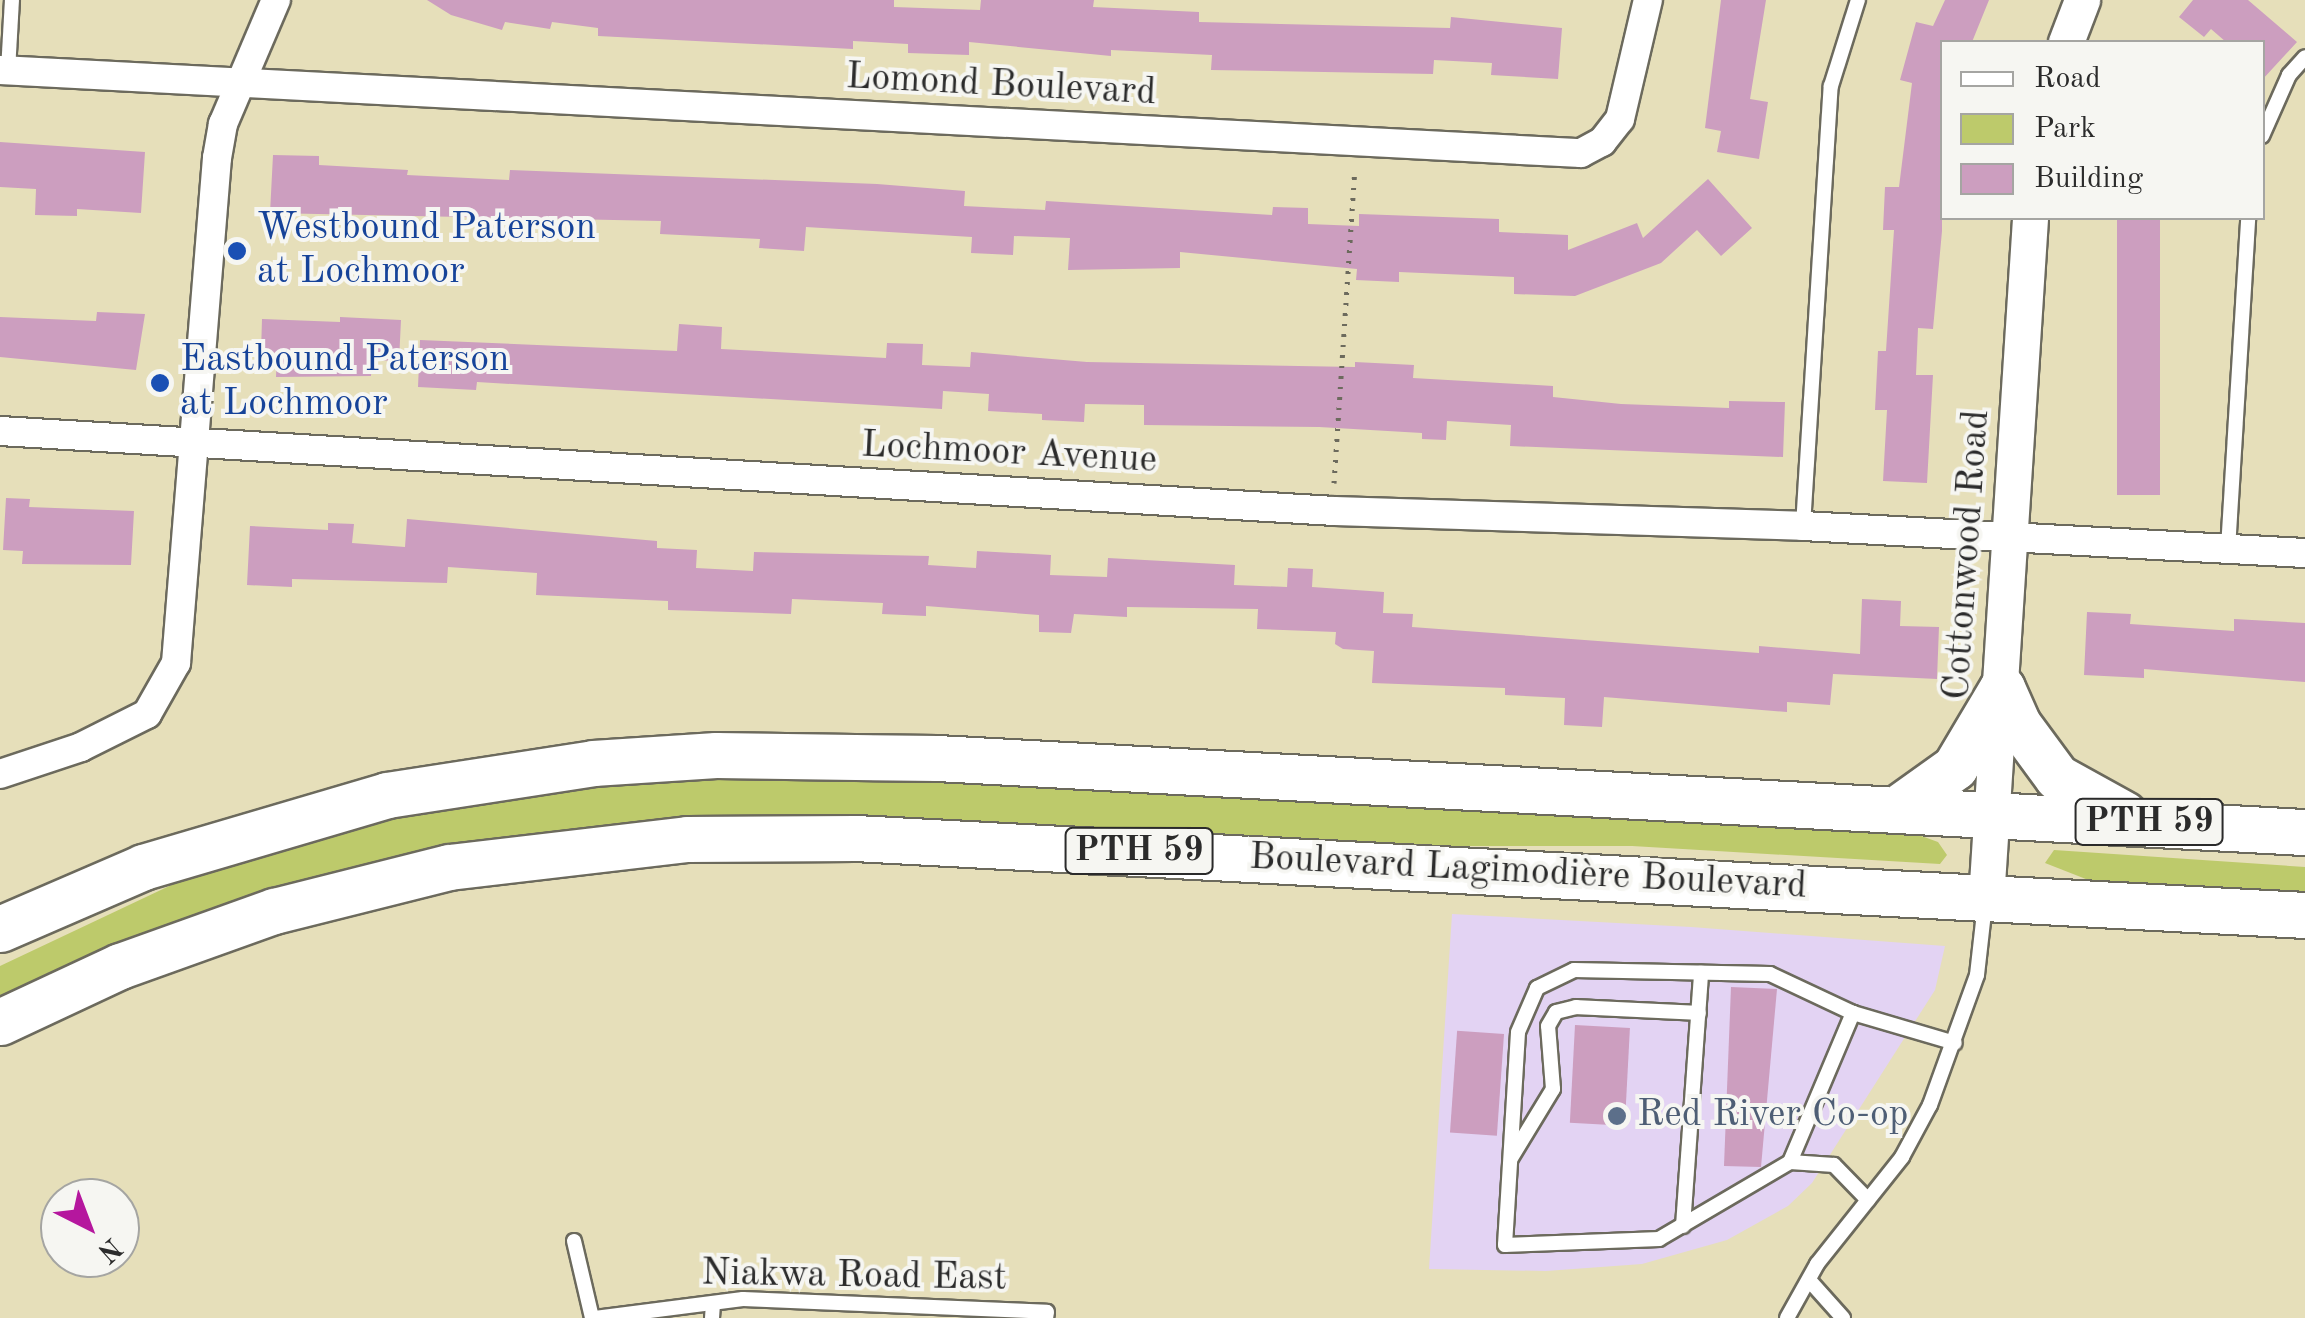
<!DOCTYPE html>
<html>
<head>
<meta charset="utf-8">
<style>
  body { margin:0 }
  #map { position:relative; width:2305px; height:1318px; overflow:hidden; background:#e6dfba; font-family:"Old Standard TT",serif }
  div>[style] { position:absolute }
  .built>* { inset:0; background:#e3d3f3 }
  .green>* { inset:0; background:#bdca6b }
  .building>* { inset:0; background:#cc9ebf; transform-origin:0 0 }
  .path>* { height:5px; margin-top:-2.5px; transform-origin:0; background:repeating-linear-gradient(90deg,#6c6a5d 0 2.5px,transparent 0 10.5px) }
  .roads { filter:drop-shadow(2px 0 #6c6a5d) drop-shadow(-2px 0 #6c6a5d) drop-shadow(0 2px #6c6a5d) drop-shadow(0 -2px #6c6a5d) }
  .service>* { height:14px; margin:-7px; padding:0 7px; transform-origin:7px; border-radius:7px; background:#fff }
  .minor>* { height:28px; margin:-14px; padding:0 14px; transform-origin:14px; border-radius:14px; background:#fff }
  .tertiary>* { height:35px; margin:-17.5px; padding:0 17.5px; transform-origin:17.5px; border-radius:17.5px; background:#fff }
  .primary>* { height:45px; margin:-22.5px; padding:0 22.5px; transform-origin:22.5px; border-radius:22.5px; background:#fff }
  .dots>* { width:28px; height:28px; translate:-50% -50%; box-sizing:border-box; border:5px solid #f6f6f2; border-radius:50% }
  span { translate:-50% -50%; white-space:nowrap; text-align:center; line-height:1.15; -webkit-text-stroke:8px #f6f6f2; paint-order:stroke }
  .shield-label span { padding:2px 8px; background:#f6f6f2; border:2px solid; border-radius:8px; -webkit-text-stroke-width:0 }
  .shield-label { font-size:35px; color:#2b2b2b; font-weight:700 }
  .street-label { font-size:38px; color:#2b2b2b }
  .transit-label { font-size:38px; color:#164399 }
  .left { translate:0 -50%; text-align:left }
  .service-label { font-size:38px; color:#4e5e75 }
  .legend { position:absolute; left:1940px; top:40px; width:325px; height:180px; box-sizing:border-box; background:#f6f6f2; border:2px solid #a5a5a2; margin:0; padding:12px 18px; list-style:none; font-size:30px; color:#2b2b2b }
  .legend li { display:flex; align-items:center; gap:20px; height:50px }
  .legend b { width:50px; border:2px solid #a5a5a2 }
  .north { position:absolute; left:40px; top:1178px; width:100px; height:100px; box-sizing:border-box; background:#f6f6f2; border:2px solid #a5a5a2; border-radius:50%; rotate:138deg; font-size:28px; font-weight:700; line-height:40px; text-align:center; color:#2b2b2b }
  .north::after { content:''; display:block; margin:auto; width:35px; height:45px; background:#b5179e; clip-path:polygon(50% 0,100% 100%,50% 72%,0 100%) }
</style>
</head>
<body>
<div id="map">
  <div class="built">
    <i style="clip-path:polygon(1452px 914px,1691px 927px,1945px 946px,1935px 990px,1812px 1183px,1788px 1206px,1727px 1240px,1642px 1264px,1546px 1271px,1429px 1269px)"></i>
  </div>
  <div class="green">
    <i style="clip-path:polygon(834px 773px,1902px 829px,1938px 842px,1947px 855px,1940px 864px,1632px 846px,1345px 846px,667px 822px,567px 830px,475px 843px,0 1001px,0 966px,237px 854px,441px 804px,674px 775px)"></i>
    <i style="clip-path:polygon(2054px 850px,2305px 867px,2305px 896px,2096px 883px,2045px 863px)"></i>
  </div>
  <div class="building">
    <i style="clip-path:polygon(427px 0,894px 0,894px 7px,980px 10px,981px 0,1094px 0,1093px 7px,1199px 12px,1199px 22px,1450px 28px,1451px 17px,1562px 28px,1558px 79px,1491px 75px,1492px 63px,1434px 60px,1433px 74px,1211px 70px,1212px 55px,1111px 50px,1111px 56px,969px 42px,969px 55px,908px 53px,908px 44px,853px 41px,853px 49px,598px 36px,598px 28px,552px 22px,550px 29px,505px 22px,502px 30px,451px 15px)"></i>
    <i style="clip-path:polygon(1721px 0,1766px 0,1750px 99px,1768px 102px,1759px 159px,1717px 152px,1721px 131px,1705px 128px)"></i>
    <i style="clip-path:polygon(1945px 0,1989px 0,1972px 42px,1942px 42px,1942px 231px,1933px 329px,1918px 328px,1916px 375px,1933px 375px,1927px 483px,1883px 481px,1887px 410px,1875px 410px,1878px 351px,1886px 351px,1894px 230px,1883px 230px,1885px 187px,1899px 187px,1912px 83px,1900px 80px,1916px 22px,1933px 26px)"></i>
    <i style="clip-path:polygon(2193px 0,2248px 0,2297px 42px,2262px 80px,2262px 42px,2226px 42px,2211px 29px,2204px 37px,2179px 17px)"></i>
    <i style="clip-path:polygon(0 142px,145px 152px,141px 213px,77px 209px,77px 216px,35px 215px,36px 189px,0 187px)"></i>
    <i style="clip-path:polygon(273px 155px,319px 156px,319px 165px,408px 170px,407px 175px,509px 180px,510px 170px,877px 184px,965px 191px,964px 206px,1045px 210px,1046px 201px,1272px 215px,1273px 207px,1308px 208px,1308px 224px,1359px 226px,1359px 214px,1499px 219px,1499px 232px,1568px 235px,1568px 250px,1637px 223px,1643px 238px,1708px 179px,1752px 228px,1721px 256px,1697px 230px,1661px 263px,1575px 296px,1514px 294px,1514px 277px,1399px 272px,1399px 282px,1356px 280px,1357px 269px,1180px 252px,1180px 268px,1068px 270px,1070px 238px,1014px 236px,1013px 255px,971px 253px,972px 237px,806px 227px,804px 251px,759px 248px,760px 239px,660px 234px,661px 221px,270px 213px)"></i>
    <i style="left:2117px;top:218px;width:43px;height:277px"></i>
    <i style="clip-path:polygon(97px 312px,145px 314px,136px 370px,0 357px,0 317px,96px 321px)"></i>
    <i style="clip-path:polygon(340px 317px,401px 320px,399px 361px,372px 360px,371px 376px,276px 377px,277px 353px,261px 352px,262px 319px,340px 322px)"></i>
    <i style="clip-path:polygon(679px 324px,722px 327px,721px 349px,886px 358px,887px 343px,923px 344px,922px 365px,970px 367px,971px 352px,1087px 362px,1355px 367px,1355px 362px,1414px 365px,1413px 378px,1553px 386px,1553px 397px,1621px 404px,1729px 408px,1729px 401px,1785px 402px,1783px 457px,1510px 446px,1511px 425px,1447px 421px,1446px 440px,1422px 439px,1422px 433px,1319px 427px,1144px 425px,1144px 405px,1085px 404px,1084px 422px,1042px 420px,1042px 414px,988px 411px,989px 394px,943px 391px,942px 409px,477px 382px,476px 390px,418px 387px,420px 340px,677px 351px)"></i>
    <i style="clip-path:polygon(6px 498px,30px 499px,29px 507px,134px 511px,131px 565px,22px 564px,23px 551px,3px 550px)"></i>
    <i style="clip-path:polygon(407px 519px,657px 541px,657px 548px,697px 550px,696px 568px,753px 571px,754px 552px,929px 556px,928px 565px,976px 568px,977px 551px,1051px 555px,1050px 575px,1107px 577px,1108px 558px,1163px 561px,1235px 565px,1234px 585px,1287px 587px,1288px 568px,1313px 569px,1312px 587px,1384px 592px,1383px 613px,1413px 614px,1412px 627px,1759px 653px,1759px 646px,1860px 654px,1862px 599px,1901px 601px,1900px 626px,1939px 627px,1937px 679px,1833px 674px,1830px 705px,1787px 702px,1787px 712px,1604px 697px,1602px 727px,1564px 725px,1565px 698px,1505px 695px,1505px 688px,1372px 683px,1374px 651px,1343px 649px,1335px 644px,1336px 632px,1257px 629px,1258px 609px,1127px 607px,1127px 617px,1074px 614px,1071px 633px,1039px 632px,1039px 615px,926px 606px,926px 616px,882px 614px,883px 603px,792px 599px,791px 614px,668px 610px,668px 601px,536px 595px,537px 573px,448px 567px,447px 583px,292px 579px,292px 587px,247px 585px,250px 526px,328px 530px,328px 523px,354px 524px,352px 543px,405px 547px)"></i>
    <i style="clip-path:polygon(2087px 612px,2131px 614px,2130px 624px,2234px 631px,2234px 619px,2305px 623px,2305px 682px,2144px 669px,2144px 678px,2084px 675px)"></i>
    <i style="clip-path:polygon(1731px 987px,1777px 989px,1761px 1167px,1724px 1166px)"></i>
    <i style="left:1575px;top:1025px;width:55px;height:98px;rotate:3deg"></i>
    <i style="left:1504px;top:1034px;width:102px;height:47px;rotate:94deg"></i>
  </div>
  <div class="path">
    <i style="left:1334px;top:483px;width:314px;rotate:-86.2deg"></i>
  </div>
  <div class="roads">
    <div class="service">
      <i style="left:8px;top:71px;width:71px;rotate:-86.8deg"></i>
      <i style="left:2262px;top:136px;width:67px;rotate:-66.1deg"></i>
      <i style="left:2289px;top:75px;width:24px;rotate:-48deg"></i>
      <i style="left:1803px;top:526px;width:441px;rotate:-86.4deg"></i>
      <i style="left:1831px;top:86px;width:90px;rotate:-72.6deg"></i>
      <i style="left:2228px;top:549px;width:332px;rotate:-86.5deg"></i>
      <i style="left:1511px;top:1158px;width:81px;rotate:-58.7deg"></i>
      <i style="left:1553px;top:1089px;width:63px;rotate:-94.5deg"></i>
      <i style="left:1548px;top:1026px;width:16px;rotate:-60deg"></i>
      <i style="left:1556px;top:1012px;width:21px;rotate:-14deg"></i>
      <i style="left:1576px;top:1007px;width:123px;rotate:2.8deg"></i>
      <i style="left:1790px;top:1162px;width:162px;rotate:-67.1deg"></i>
      <i style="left:1868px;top:1200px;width:49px;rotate:-134.2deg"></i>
      <i style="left:1834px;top:1165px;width:44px;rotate:-176.1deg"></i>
      <i style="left:1790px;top:1162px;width:152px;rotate:149.6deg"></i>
      <i style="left:1659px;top:1239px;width:154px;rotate:177.8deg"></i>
      <i style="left:1505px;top:1245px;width:213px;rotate:-86.5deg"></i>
      <i style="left:1518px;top:1032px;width:48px;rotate:-66.6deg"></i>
      <i style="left:1537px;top:988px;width:41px;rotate:-25.9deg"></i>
      <i style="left:1574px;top:970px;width:196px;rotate:1.2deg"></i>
      <i style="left:1770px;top:974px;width:92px;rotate:25.2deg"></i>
      <i style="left:1853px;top:1013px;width:106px;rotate:16.4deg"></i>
      <i style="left:1683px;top:1226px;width:254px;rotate:-85.9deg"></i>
      <i style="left:574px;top:1241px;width:79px;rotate:76.8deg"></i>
      <i style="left:1809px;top:1280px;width:51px;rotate:48.2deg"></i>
      <i style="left:595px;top:1318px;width:149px;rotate:-7.3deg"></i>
      <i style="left:743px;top:1299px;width:304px;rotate:2.4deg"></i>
      <i style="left:1047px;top:1312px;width:6px;rotate:99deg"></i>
      <i style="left:712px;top:1318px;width:15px;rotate:-86deg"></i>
      <i style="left:1787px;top:1318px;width:62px;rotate:-60.9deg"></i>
      <i style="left:1817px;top:1264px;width:137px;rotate:-51.5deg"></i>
      <i style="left:1902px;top:1157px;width:59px;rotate:-61.7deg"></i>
      <i style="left:1930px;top:1105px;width:138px;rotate:-70.1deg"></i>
      <i style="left:1977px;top:975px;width:71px;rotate:-83.6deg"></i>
    </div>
    <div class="minor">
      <i style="left:0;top:70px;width:1583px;rotate:3.01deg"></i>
      <i style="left:1581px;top:153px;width:24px;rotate:-28deg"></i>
      <i style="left:1602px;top:142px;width:29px;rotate:-52deg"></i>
      <i style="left:1620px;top:119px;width:122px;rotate:-76.8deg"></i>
      <i style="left:0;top:431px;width:1335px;rotate:3.43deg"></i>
      <i style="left:1333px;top:511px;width:470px;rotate:1.8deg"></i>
      <i style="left:1803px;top:526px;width:503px;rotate:3.08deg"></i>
      <i style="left:0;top:774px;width:85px;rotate:-18.4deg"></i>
      <i style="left:81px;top:747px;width:74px;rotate:-26.6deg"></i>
      <i style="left:147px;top:714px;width:59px;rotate:-60.4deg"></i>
      <i style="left:176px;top:663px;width:507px;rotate:-85.36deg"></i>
      <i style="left:217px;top:158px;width:35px;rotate:-80deg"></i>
      <i style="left:223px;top:124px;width:135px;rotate:-66.9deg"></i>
    </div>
    <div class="tertiary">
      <i style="left:2066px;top:42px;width:45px;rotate:-69.1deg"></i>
      <i style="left:1986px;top:899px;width:682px;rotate:-86.3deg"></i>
    </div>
    <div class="primary">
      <i style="left:2002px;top:688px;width:39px;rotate:66deg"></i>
      <i style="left:2018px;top:724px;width:66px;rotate:53.7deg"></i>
      <i style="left:2057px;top:777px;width:77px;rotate:28.9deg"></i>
      <i style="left:1895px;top:810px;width:74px;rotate:-35.6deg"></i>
      <i style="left:1955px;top:767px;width:92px;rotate:-59.3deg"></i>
      <i style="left:0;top:929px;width:156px;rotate:-23.4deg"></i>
      <i style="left:143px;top:867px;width:254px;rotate:-16.4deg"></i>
      <i style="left:387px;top:795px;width:208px;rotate:-8.8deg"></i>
      <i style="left:593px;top:763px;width:123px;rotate:-3.7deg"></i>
      <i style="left:716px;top:755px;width:221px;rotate:0.8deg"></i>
      <i style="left:937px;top:758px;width:1370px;rotate:3.1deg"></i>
      <i style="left:0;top:1022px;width:132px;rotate:-25deg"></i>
      <i style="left:120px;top:966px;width:164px;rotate:-19.7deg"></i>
      <i style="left:274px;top:911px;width:180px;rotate:-14.1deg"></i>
      <i style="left:449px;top:867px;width:240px;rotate:-6.7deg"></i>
      <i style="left:687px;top:839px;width:168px;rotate:-0.3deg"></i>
      <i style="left:855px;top:838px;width:1452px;rotate:3.04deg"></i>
    </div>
  </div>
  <div class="dots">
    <i style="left:237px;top:251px;background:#1a4fb4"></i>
    <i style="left:160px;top:383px;background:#1a4fb4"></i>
    <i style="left:1617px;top:1116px;background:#5c6f8a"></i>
  </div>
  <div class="shield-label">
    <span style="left:2149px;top:822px">PTH 59</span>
    <span style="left:1139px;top:851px">PTH 59</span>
  </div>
  <div class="street-label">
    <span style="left:1001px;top:86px;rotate:3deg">Lomond Boulevard</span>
    <span style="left:1009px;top:454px;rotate:3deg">Lochmoor Avenue</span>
    <span style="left:1968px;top:555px;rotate:-86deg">Cottonwood Road</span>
    <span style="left:1528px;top:873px;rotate:3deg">Boulevard Lagimodière Boulevard</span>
    <span style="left:854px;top:1277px;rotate:1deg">Niakwa Road East</span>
  </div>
  <div class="transit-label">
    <span class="left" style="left:257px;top:251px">Westbound Paterson<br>at Lochmoor</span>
    <span class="left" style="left:180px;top:383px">Eastbound Paterson<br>at Lochmoor</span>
  </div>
  <div class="service-label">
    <span class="left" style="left:1637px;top:1116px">Red River Co-op</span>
  </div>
  <ul class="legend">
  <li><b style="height:12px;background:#fff"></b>Road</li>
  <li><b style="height:28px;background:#bdca6b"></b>Park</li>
  <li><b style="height:28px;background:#cc9ebf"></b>Building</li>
  </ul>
  <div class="north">N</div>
</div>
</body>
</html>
